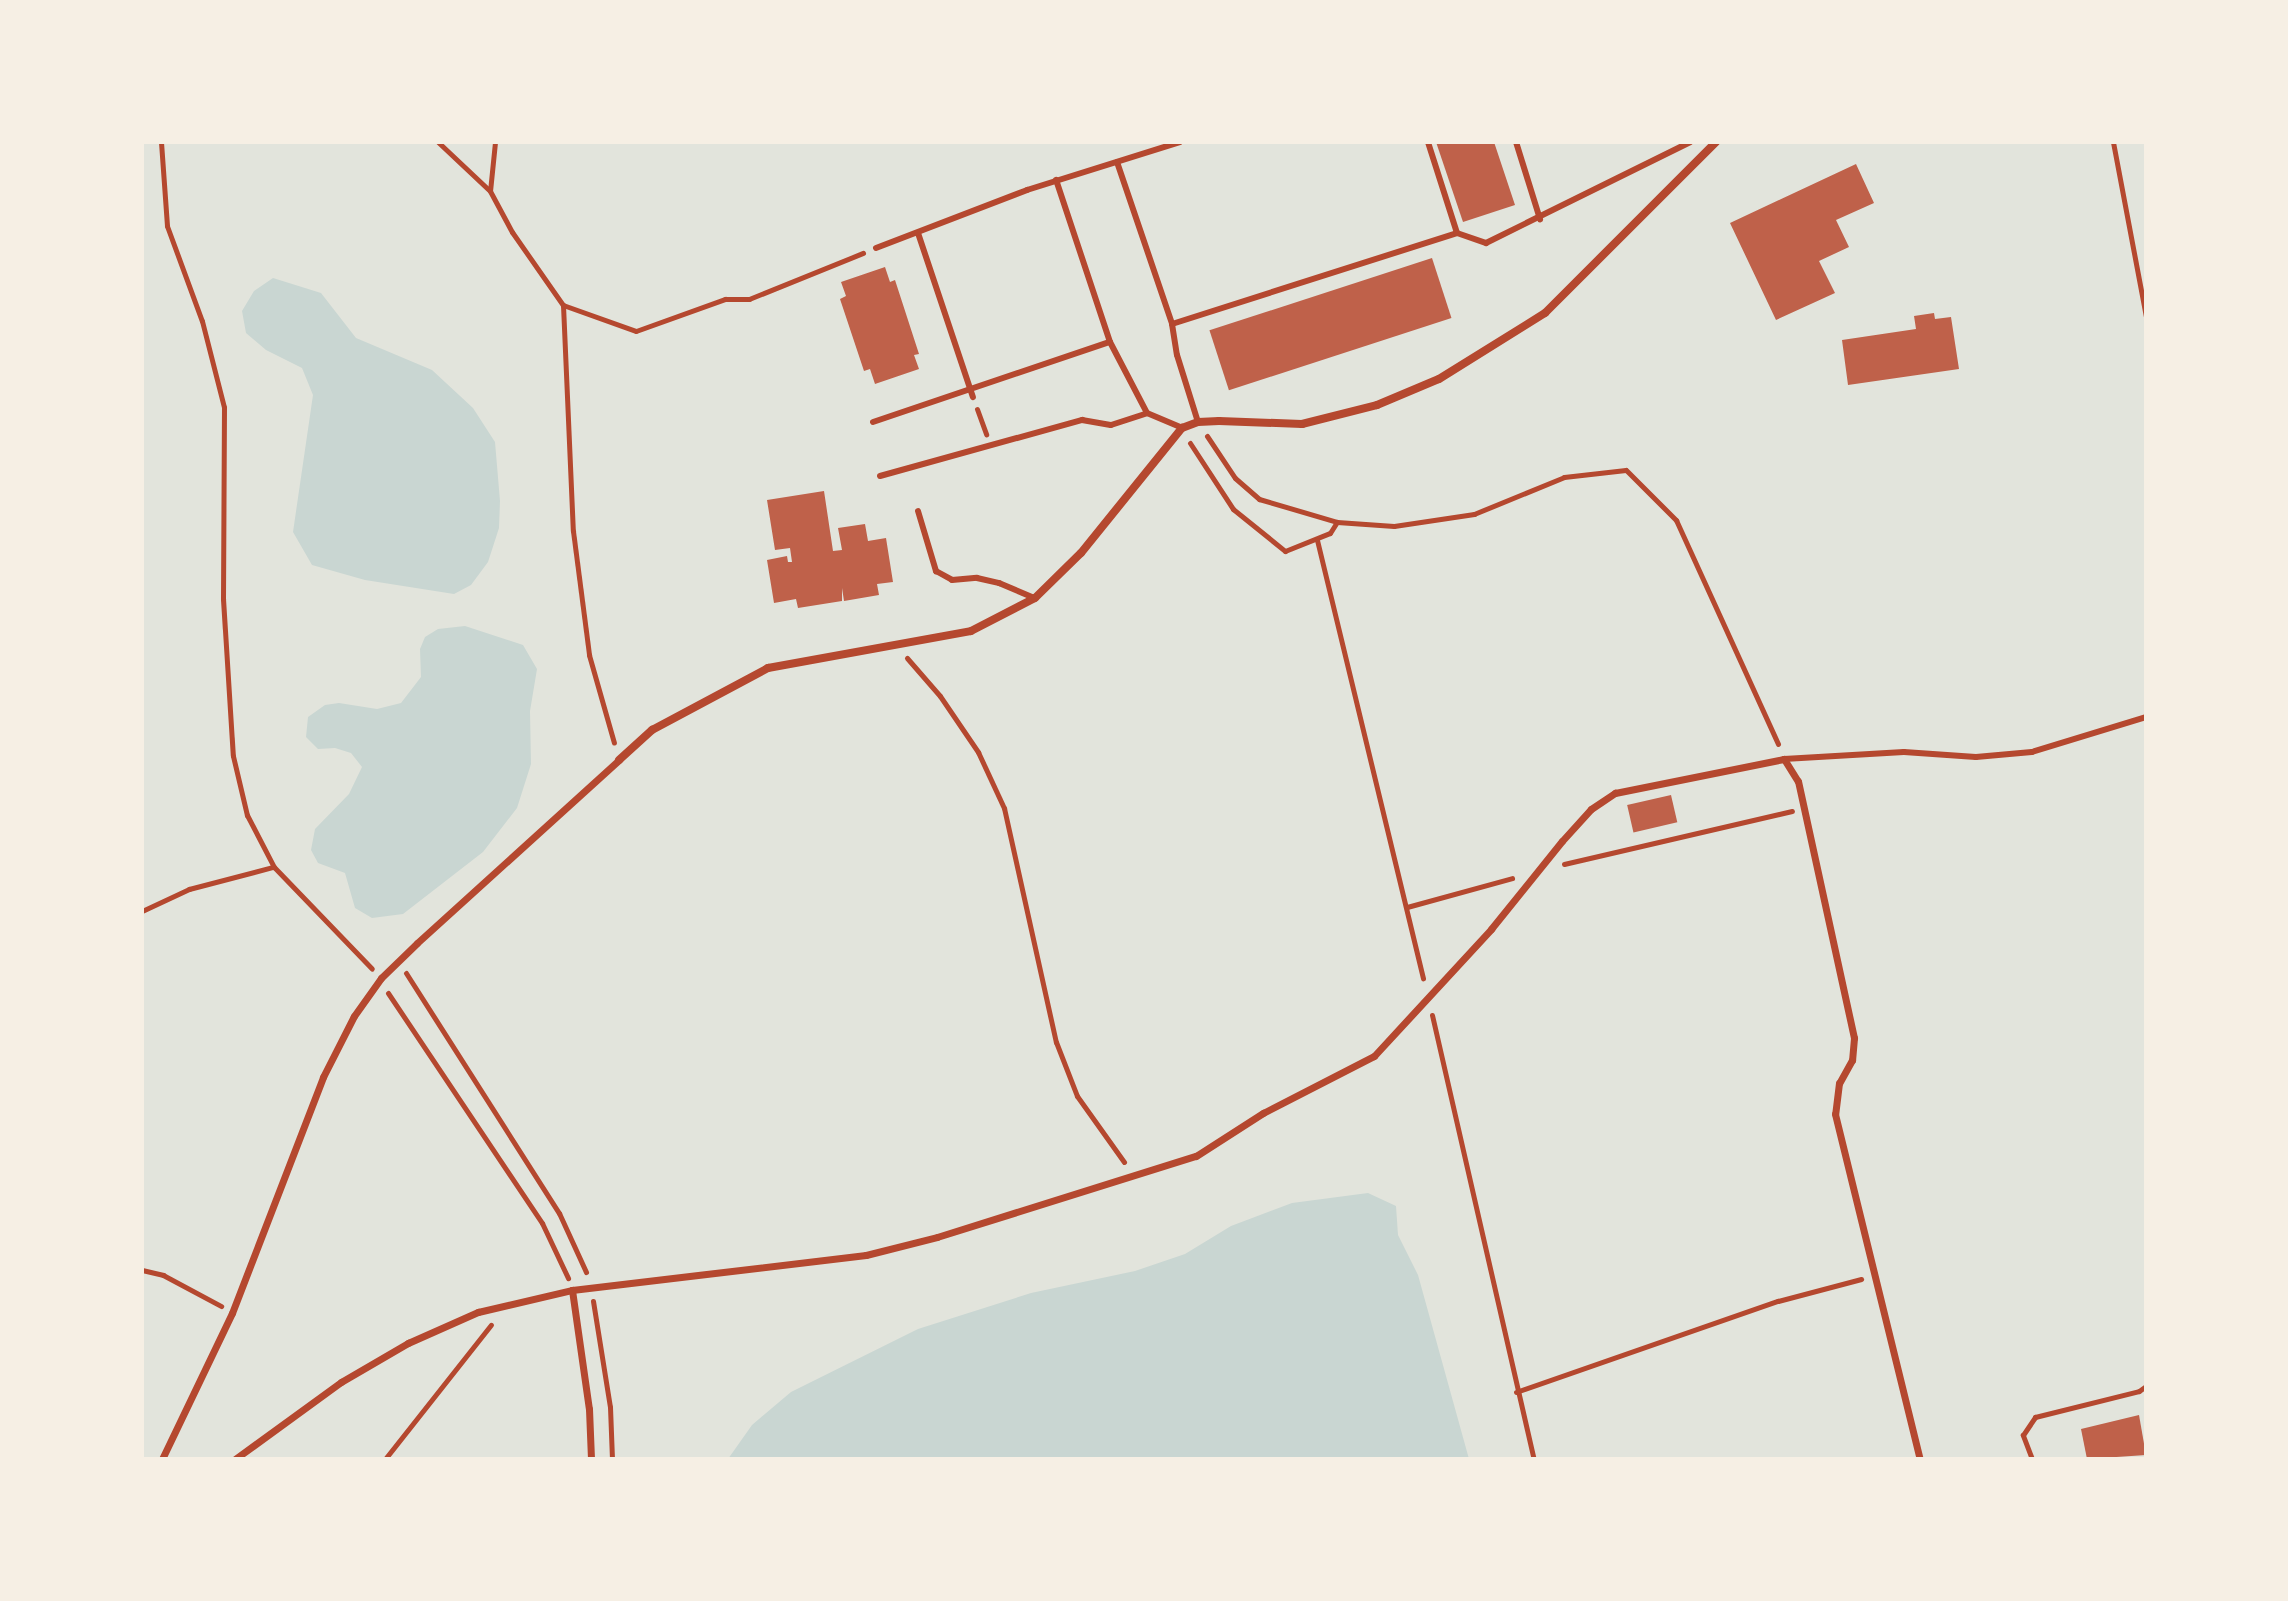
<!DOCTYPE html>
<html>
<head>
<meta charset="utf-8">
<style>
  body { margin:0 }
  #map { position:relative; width:2288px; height:1601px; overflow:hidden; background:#f6efe4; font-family:"Nunito Sans",sans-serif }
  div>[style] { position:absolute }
  .green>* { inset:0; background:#e2e4dc; transform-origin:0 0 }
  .water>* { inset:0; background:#c9d6d2 }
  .building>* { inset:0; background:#bf614a; transform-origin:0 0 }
  .path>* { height:5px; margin:-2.5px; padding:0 2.5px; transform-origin:2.5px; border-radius:2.5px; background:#b5482f }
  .service>* { height:6px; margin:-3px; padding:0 3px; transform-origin:3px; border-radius:3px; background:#b5482f }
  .pedestrian>* { height:7px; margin:-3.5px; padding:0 3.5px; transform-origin:3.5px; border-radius:3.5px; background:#b5482f }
  .minor>* { height:8px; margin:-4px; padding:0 4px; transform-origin:4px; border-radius:4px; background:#b5482f }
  span { translate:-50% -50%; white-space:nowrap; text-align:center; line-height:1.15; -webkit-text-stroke:7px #f6efe4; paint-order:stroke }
  .frame { position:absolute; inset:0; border:144px solid #f6efe4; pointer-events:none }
</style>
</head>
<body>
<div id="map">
  <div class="green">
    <i style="left:142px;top:142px;width:2004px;height:1317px"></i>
  </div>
  <div class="water">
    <i style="clip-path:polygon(273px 278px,321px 293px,356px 338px,432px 370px,473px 408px,495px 442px,500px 501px,499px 528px,488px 562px,471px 585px,454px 594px,365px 580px,312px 565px,293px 532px,313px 395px,302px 368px,266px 350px,246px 333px,242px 311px,254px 291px)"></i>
    <i style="clip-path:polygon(465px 626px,523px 645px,537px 669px,530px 711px,531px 764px,517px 808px,483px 852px,403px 914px,372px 918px,355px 908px,345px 873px,318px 863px,311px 850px,315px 829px,349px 794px,362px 767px,351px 753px,335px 748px,318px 749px,306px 737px,308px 717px,325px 705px,339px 703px,377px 709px,401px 703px,421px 677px,420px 649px,425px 637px,438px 629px)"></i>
    <i style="clip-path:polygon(1368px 1193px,1396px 1206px,1398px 1235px,1418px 1275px,1469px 1459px,728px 1459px,752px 1425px,791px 1392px,918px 1329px,1031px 1293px,1135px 1271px,1185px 1254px,1231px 1226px,1292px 1203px)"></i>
  </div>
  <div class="building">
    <i style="clip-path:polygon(1436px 142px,1494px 142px,1515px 205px,1463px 222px)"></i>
    <i style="clip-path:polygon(1856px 164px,1874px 203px,1836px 220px,1849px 247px,1819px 261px,1835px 293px,1776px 320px,1730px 223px)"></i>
    <i style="left:1432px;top:258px;width:63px;height:234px;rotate:72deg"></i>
    <i style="clip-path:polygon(885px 267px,890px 282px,895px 280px,919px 354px,914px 355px,919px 369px,875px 384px,870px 369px,864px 371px,840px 299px,846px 296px,841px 282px)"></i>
    <i style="clip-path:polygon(1934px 313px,1935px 319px,1951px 317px,1959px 369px,1848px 385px,1842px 340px,1916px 329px,1914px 316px)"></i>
    <i style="clip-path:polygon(824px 491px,833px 551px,842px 550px,838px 528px,865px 524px,868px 541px,886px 538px,893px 582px,877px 584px,879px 595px,844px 601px,842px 588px,842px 601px,798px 608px,796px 599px,774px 603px,767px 560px,787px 556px,788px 562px,792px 562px,790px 548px,775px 550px,767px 500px)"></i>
    <i style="left:1671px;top:795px;width:28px;height:45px;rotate:77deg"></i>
    <i style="clip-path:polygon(2139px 1415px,2146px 1455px,2087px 1459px,2081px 1429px)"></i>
  </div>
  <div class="path">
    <i style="left:161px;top:142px;width:84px;rotate:85.9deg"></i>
    <i style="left:167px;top:226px;width:101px;rotate:69.8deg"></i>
    <i style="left:202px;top:321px;width:89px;rotate:75.7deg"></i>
    <i style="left:224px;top:407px;width:192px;rotate:90.3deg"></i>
    <i style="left:223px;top:599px;width:157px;rotate:86.4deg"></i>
    <i style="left:233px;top:756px;width:61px;rotate:76.7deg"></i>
    <i style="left:247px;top:815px;width:59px;rotate:62.6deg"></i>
    <i style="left:274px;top:867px;width:141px;rotate:46.1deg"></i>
    <i style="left:438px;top:142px;width:70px;rotate:43.3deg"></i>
    <i style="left:495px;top:142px;width:49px;rotate:95.8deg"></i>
    <i style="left:490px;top:191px;width:47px;rotate:61.8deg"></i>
    <i style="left:512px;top:232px;width:89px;rotate:55.1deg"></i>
    <i style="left:563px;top:305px;width:226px;rotate:87.5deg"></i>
    <i style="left:573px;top:531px;width:125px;rotate:82.6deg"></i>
    <i style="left:589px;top:655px;width:91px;rotate:74.1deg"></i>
    <i style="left:2113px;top:142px;width:177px;rotate:79.3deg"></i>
    <i style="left:563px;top:305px;width:77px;rotate:19.6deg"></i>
    <i style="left:636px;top:331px;width:95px;rotate:-19.8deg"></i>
    <i style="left:725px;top:299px;width:24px"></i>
    <i style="left:749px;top:299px;width:123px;rotate:-22deg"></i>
    <i style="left:977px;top:409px;width:27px;rotate:70deg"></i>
    <i style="left:1207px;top:436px;width:50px;rotate:56.3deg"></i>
    <i style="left:1235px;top:478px;width:32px;rotate:41deg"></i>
    <i style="left:1259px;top:499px;width:81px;rotate:16.4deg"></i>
    <i style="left:1190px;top:443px;width:79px;rotate:56.9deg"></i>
    <i style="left:1233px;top:509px;width:67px;rotate:38.9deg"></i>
    <i style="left:1285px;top:551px;width:48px;rotate:-21.8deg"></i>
    <i style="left:1330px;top:533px;width:13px;rotate:-58deg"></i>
    <i style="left:1337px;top:522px;width:57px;rotate:4deg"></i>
    <i style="left:1394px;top:526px;width:81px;rotate:-8.5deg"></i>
    <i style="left:1474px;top:514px;width:97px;rotate:-22.3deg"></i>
    <i style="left:1564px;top:477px;width:62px;rotate:-6.4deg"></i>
    <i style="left:1626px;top:470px;width:71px;rotate:45deg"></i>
    <i style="left:1676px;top:520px;width:246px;rotate:65.5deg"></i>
    <i style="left:1317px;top:540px;width:451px;rotate:76.4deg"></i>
    <i style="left:907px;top:658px;width:50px;rotate:49deg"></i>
    <i style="left:940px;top:696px;width:68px;rotate:55.8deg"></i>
    <i style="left:978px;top:752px;width:62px;rotate:65.1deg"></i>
    <i style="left:1004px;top:808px;width:240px;rotate:77.5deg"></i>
    <i style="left:1056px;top:1042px;width:58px;rotate:68.7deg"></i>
    <i style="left:1077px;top:1096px;width:81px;rotate:54.5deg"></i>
    <i style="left:1564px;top:864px;width:234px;rotate:-13.1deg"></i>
    <i style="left:1407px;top:907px;width:109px;rotate:-15.4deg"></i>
    <i style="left:142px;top:911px;width:52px;rotate:-25.1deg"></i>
    <i style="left:189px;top:889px;width:87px;rotate:-14.7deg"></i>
    <i style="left:406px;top:973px;width:285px;rotate:57.5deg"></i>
    <i style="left:559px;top:1213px;width:65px;rotate:65.4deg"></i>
    <i style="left:388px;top:993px;width:277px;rotate:56.2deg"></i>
    <i style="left:542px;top:1223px;width:61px;rotate:64.7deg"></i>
    <i style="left:1432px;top:1015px;width:456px;rotate:77.1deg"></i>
    <i style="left:142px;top:1270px;width:22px;rotate:13deg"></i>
    <i style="left:163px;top:1275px;width:66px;rotate:28.1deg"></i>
    <i style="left:593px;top:1301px;width:107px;rotate:80.9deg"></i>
    <i style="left:610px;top:1407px;width:52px;rotate:87.8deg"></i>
    <i style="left:1516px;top:1392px;width:277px;rotate:-19.2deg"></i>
    <i style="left:1778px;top:1301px;width:86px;rotate:-14.8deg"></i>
    <i style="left:385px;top:1459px;width:171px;rotate:-51.7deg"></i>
    <i style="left:2032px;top:1459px;width:26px;rotate:-111deg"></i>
    <i style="left:2023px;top:1435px;width:22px;rotate:-56deg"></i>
    <i style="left:2035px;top:1417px;width:107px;rotate:-14deg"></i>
    <i style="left:2139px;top:1391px;width:9px;rotate:-36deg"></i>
  </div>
  <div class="service">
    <i style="left:1516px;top:142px;width:81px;rotate:72.7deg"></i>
    <i style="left:1117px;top:162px;width:171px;rotate:71.2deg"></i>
    <i style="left:1172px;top:324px;width:299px;rotate:-17.7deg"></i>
    <i style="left:1457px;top:233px;width:96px;rotate:-107.7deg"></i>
    <i style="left:918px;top:233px;width:173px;rotate:71.5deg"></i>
    <i style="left:1457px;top:233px;width:31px;rotate:19deg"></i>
    <i style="left:1486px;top:243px;width:228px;rotate:-26.3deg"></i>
    <i style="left:876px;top:248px;width:162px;rotate:-21deg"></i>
    <i style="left:1027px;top:190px;width:160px;rotate:-17.4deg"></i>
    <i style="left:1172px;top:324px;width:31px;rotate:81deg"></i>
    <i style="left:1177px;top:355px;width:70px;rotate:72.6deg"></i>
    <i style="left:1110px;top:342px;width:80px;rotate:62.5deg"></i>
    <i style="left:873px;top:422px;width:250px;rotate:-18.7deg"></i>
    <i style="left:1110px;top:342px;width:171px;rotate:-108.4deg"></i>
    <i style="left:880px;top:476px;width:210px;rotate:-15.5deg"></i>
    <i style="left:1082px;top:420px;width:29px;rotate:10deg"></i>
    <i style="left:1111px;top:425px;width:38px;rotate:-18deg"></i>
    <i style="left:1147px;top:413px;width:38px;rotate:23deg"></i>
    <i style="left:918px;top:511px;width:63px;rotate:73.3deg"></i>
    <i style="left:936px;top:571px;width:18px;rotate:29deg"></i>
    <i style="left:952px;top:580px;width:25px;rotate:-5deg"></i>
    <i style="left:977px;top:578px;width:23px;rotate:13deg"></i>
    <i style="left:999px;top:583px;width:39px;rotate:23deg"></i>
    <i style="left:1784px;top:759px;width:120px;rotate:-3.3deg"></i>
    <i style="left:1904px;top:752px;width:72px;rotate:4deg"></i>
    <i style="left:1976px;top:757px;width:56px;rotate:-5.1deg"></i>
    <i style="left:2032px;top:752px;width:119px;rotate:-17.1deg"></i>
  </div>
  <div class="pedestrian">
    <i style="left:572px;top:1290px;width:120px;rotate:81.9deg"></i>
    <i style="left:589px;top:1409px;width:50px;rotate:87.7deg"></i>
    <i style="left:162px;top:1459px;width:162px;rotate:-64.4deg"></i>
    <i style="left:232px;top:1313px;width:253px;rotate:-68.9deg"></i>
    <i style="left:323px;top:1077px;width:68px;rotate:-63.1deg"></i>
    <i style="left:354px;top:1016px;width:47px;rotate:-54.6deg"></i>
    <i style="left:381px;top:978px;width:50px;rotate:-44.2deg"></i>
    <i style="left:417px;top:943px;width:273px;rotate:-42.2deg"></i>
    <i style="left:235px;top:1459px;width:131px;rotate:-36deg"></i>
    <i style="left:341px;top:1382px;width:78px;rotate:-30.2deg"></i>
    <i style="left:408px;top:1343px;width:77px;rotate:-23.9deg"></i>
    <i style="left:478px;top:1312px;width:97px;rotate:-13.2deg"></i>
    <i style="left:572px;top:1290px;width:296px;rotate:-6.8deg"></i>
    <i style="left:866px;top:1255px;width:73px;rotate:-14.2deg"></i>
    <i style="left:937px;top:1237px;width:271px;rotate:-17.4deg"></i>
    <i style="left:1196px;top:1156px;width:80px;rotate:-32.7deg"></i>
    <i style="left:1263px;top:1113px;width:125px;rotate:-27.2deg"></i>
    <i style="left:1374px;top:1056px;width:173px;rotate:-47.3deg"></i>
    <i style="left:1491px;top:929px;width:113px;rotate:-51.1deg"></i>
    <i style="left:1562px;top:841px;width:43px;rotate:-47.8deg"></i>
    <i style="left:1591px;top:809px;width:29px;rotate:-34deg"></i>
    <i style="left:1615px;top:793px;width:172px;rotate:-11.4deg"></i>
    <i style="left:1784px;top:759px;width:26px;rotate:58deg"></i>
    <i style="left:1798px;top:781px;width:263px;rotate:77.7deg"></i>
    <i style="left:1854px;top:1038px;width:22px;rotate:95deg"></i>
    <i style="left:1852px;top:1060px;width:26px;rotate:119deg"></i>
    <i style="left:1839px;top:1083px;width:31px;rotate:97deg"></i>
    <i style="left:1835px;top:1114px;width:355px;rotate:76.2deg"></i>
  </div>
  <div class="minor">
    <i style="left:619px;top:760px;width:45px;rotate:-42.3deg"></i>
    <i style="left:652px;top:730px;width:132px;rotate:-28.1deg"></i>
    <i style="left:768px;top:668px;width:206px;rotate:-10.3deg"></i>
    <i style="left:971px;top:631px;width:72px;rotate:-27.3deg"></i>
    <i style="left:1035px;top:598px;width:64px;rotate:-44.4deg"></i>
    <i style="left:1081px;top:553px;width:161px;rotate:-51.1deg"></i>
    <i style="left:1182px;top:428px;width:17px;rotate:-21deg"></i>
    <i style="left:1198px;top:422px;width:21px;rotate:-3deg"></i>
    <i style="left:1219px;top:421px;width:83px;rotate:2.1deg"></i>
    <i style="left:1302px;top:424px;width:77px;rotate:-14.2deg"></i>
    <i style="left:1377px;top:405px;width:67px;rotate:-22.8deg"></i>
    <i style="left:1439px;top:379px;width:125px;rotate:-31.9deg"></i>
    <i style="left:1545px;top:313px;width:242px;rotate:-45deg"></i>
  </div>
  <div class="frame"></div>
</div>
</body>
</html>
